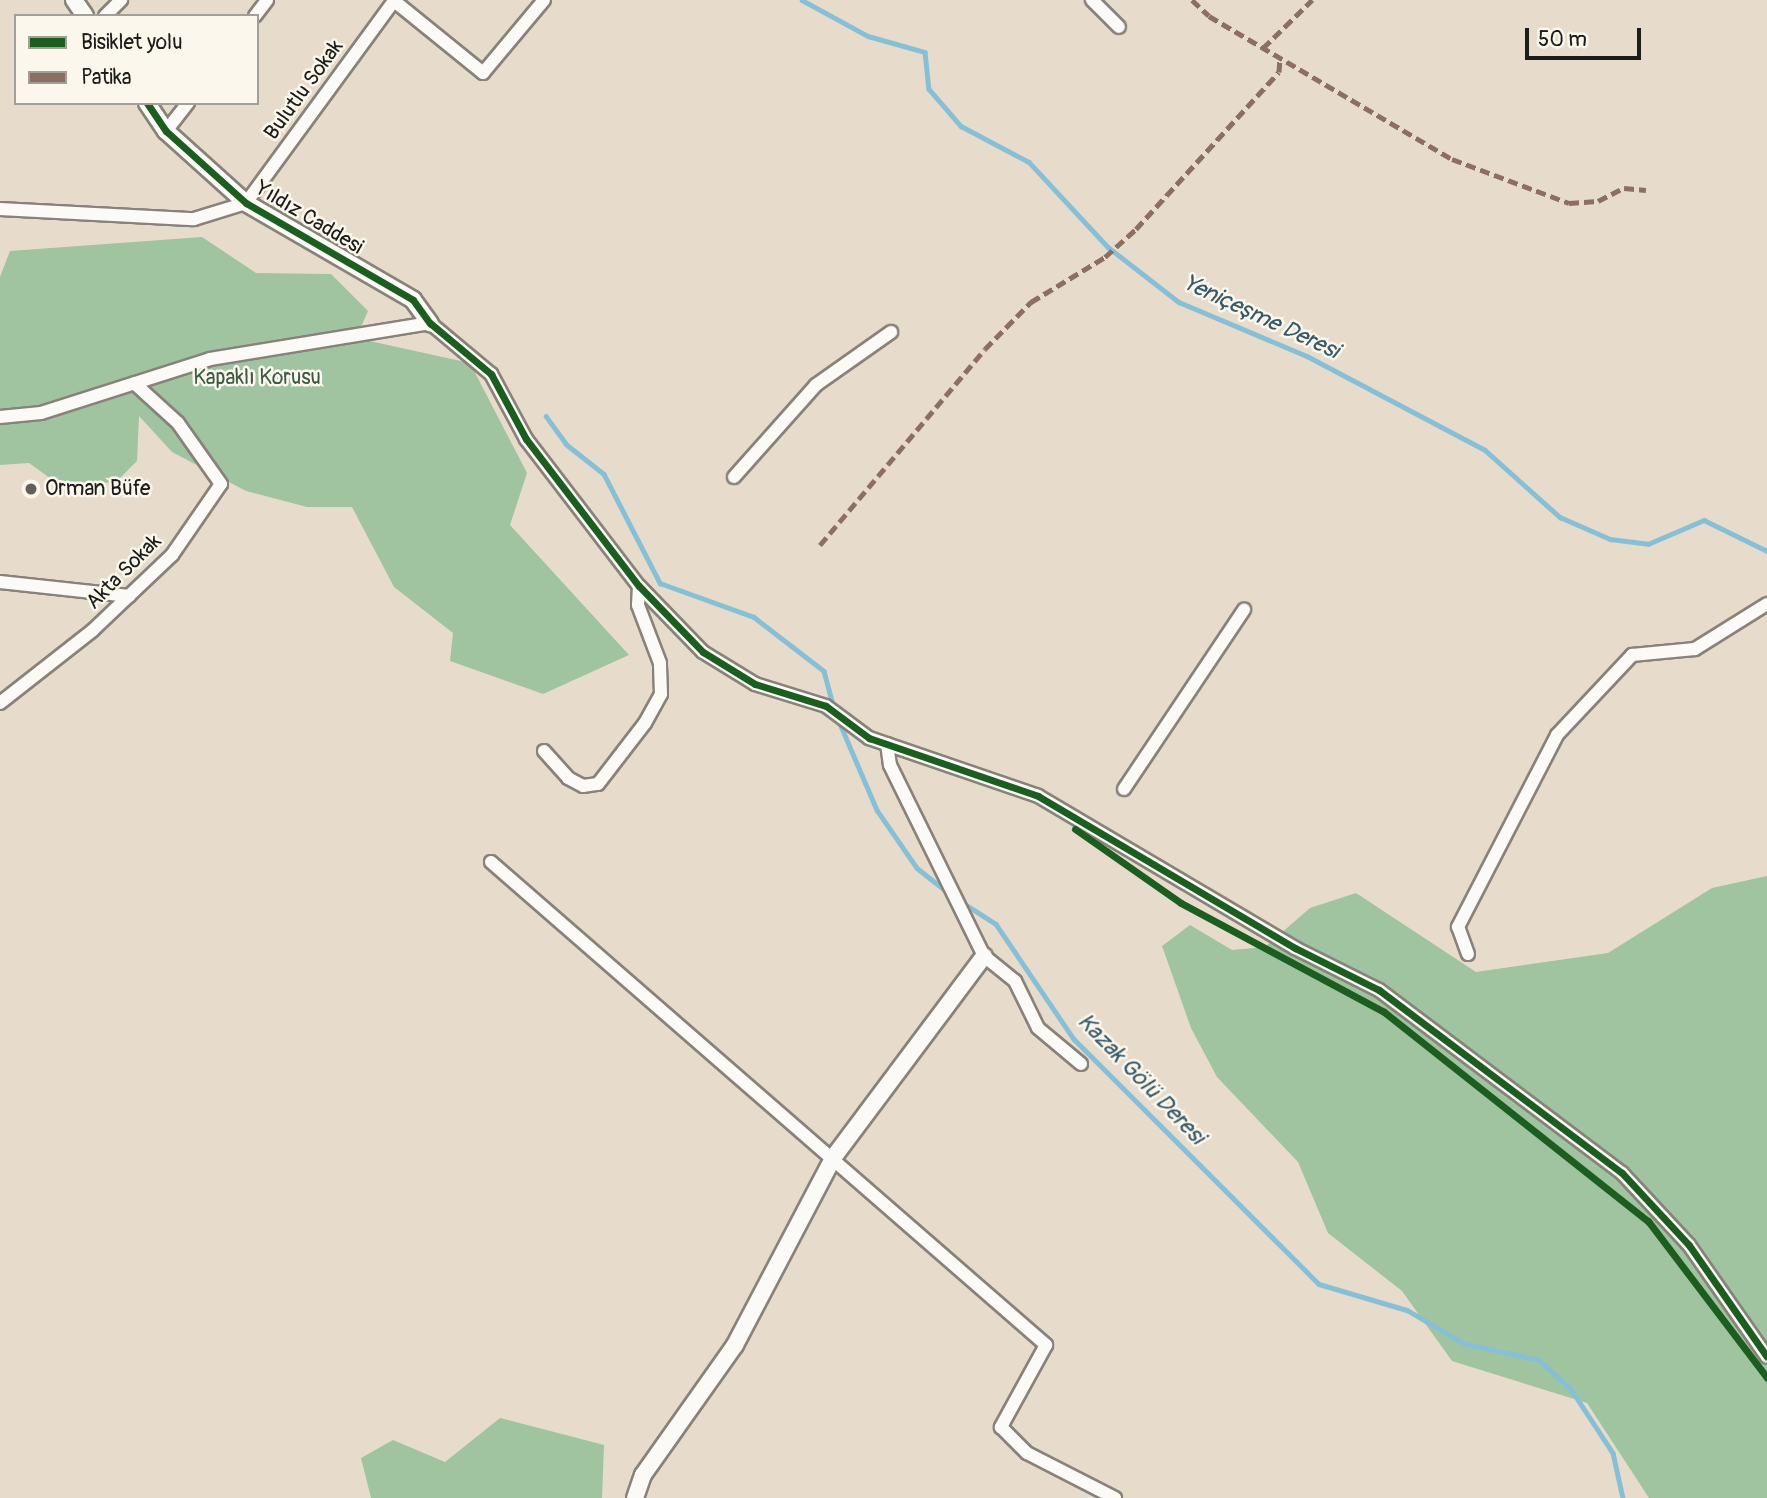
<!DOCTYPE html>
<html>
<head>
<meta charset="utf-8">
<style>
  body { margin:0 }
  #map { position:relative; width:1767px; height:1498px; overflow:hidden; background:#e7dccc; font-family:Pangolin,sans-serif }
  div>[style] { position:absolute }
  .forest>* { inset:0; background:#9fc49f }
  .stream>* { height:4.5px; margin:-2.25px; padding:0 2.25px; transform-origin:2.25px; border-radius:2.25px; background:#87c0d6 }
  .roads { filter:drop-shadow(2px 0 #88827a) drop-shadow(-2px 0 #88827a) drop-shadow(0 2px #88827a) drop-shadow(0 -2px #88827a) }
  .minor>* { height:12px; margin:-6px; padding:0 6px; transform-origin:6px; border-radius:6px; background:#fbfaf7 }
  .tertiary>* { height:16px; margin:-8px; padding:0 8px; transform-origin:8px; border-radius:8px; background:#fbfaf7 }
  .quiet>* { height:5px; margin-top:-2.5px; transform-origin:0; background:repeating-linear-gradient(90deg,#8d6e63 0 10px,transparent 0 15px) }
  .cycleway>* { height:7px; margin:-3.5px; padding:0 3.5px; transform-origin:3.5px; border-radius:3.5px; background:#1b5e20 }
  .dots>* { width:19px; height:19px; translate:-50% -50%; box-sizing:border-box; border:4px solid #fbf7ec; border-radius:50% }
  span { translate:-50% -50%; white-space:nowrap; text-align:center; line-height:1.15; -webkit-text-stroke:5px #fbf7ec; paint-order:stroke }
  .street-label { font-size:21px; color:#1c1c1c }
  .park-label { font-size:21px; color:#3d5a45 }
  .poi-label { font-size:21px; color:#1c1c1c }
  .left { translate:0 -50%; text-align:left }
  .water-label { font-size:23px; color:#365968; font-style:italic }
  .legend { position:absolute; left:14px; top:14px; width:245px; height:91px; box-sizing:border-box; background:#fbf7ec; border:2px solid #a29f99; margin:0; padding:9px 12px; list-style:none; font-size:21px; color:#1c1c1c }
  .legend li { display:flex; align-items:center; gap:14px; height:35px }
  .legend b { width:35px; border:2px solid #a29f99 }
  .scale { position:absolute; left:1525px; top:28px; width:116px; height:32px; box-sizing:border-box; border:4px solid #1c1c1c; border-top:0; padding-left:9px; font-size:21px; line-height:24px; white-space:nowrap; color:#1c1c1c; -webkit-text-stroke:5px #fbf7ec; paint-order:stroke }
</style>
</head>
<body>
<div id="map">
  <div class="forest">
    <i style="clip-path:polygon(202px 237px,256px 273px,331px 274px,368px 311px,356px 338px,470px 363px,527px 473px,510px 525px,629px 655px,543px 694px,450px 661px,453px 633px,394px 587px,352px 507px,307px 507px,246px 491px,172px 452px,139px 416px,137px 461px,116px 482px,61px 486px,29px 463px,0 465px,0 277px,10px 251px)"></i>
    <i style="clip-path:polygon(1767px 876px,1767px 1498px,1649px 1498px,1587px 1403px,1452px 1361px,1402px 1291px,1328px 1233px,1298px 1162px,1217px 1077px,1191px 1028px,1162px 946px,1190px 925px,1232px 950px,1265px 947px,1310px 908px,1356px 893px,1476px 972px,1608px 953px,1712px 888px)"></i>
    <i style="clip-path:polygon(500px 1418px,604px 1445px,602px 1498px,371px 1498px,361px 1458px,393px 1440px,445px 1462px)"></i>
  </div>
  <div class="stream">
    <i style="left:802px;top:0;width:75px;rotate:28.6deg"></i>
    <i style="left:868px;top:36px;width:59px;rotate:15.7deg"></i>
    <i style="left:925px;top:52px;width:37px;rotate:84deg"></i>
    <i style="left:929px;top:89px;width:49px;rotate:49.1deg"></i>
    <i style="left:961px;top:126px;width:77px;rotate:27.9deg"></i>
    <i style="left:1029px;top:162px;width:116px;rotate:47.1deg"></i>
    <i style="left:1108px;top:247px;width:90px;rotate:37.8deg"></i>
    <i style="left:1179px;top:302px;width:139px;rotate:22.9deg"></i>
    <i style="left:1307px;top:356px;width:201px;rotate:27.8deg"></i>
    <i style="left:1485px;top:450px;width:101px;rotate:41.8deg"></i>
    <i style="left:1560px;top:517px;width:55px;rotate:23.7deg"></i>
    <i style="left:1610px;top:539px;width:38px;rotate:7deg"></i>
    <i style="left:1648px;top:544px;width:61px;rotate:-23.2deg"></i>
    <i style="left:1704px;top:520px;width:70px;rotate:26.2deg"></i>
    <i style="left:546px;top:416px;width:34px;rotate:54deg"></i>
    <i style="left:566px;top:444px;width:48px;rotate:38.3deg"></i>
    <i style="left:604px;top:474px;width:123px;rotate:62.8deg"></i>
    <i style="left:660px;top:583px;width:100px;rotate:19.9deg"></i>
    <i style="left:754px;top:617px;width:88px;rotate:37.6deg"></i>
    <i style="left:824px;top:671px;width:38px;rotate:75deg"></i>
    <i style="left:838px;top:719px;width:99px;rotate:66.8deg"></i>
    <i style="left:877px;top:810px;width:70px;rotate:55.4deg"></i>
    <i style="left:917px;top:868px;width:42px;rotate:38.2deg"></i>
    <i style="left:960px;top:901px;width:43px;rotate:32.6deg"></i>
    <i style="left:996px;top:924px;width:139px;rotate:55.9deg"></i>
    <i style="left:1074px;top:1039px;width:346px;rotate:45deg"></i>
    <i style="left:1319px;top:1284px;width:92px;rotate:16.5deg"></i>
    <i style="left:1407px;top:1310px;width:65px;rotate:30.5deg"></i>
    <i style="left:1463px;top:1343px;width:78px;rotate:12.6deg"></i>
    <i style="left:1539px;top:1360px;width:43px;rotate:42.2deg"></i>
    <i style="left:1571px;top:1389px;width:77px;rotate:56.7deg"></i>
    <i style="left:1613px;top:1453px;width:46px;rotate:77.5deg"></i>
  </div>
  <div class="roads">
    <div class="minor">
      <i style="left:393px;top:0;width:116px;rotate:39deg"></i>
      <i style="left:483px;top:73px;width:95px;rotate:-50.1deg"></i>
      <i style="left:1092px;top:0;width:38px;rotate:45deg"></i>
      <i style="left:105px;top:16px;width:23px;rotate:-45deg"></i>
      <i style="left:255px;top:16px;width:20px;rotate:-53deg"></i>
      <i style="left:166px;top:131px;width:36px;rotate:-52deg"></i>
      <i style="left:0;top:209px;width:194px;rotate:3deg"></i>
      <i style="left:194px;top:219px;width:54px;rotate:-17.1deg"></i>
      <i style="left:246px;top:203px;width:250px;rotate:-53.8deg"></i>
      <i style="left:0;top:417px;width:41px;rotate:-5.6deg"></i>
      <i style="left:41px;top:413px;width:177px;rotate:-17.7deg"></i>
      <i style="left:210px;top:359px;width:223px;rotate:-9.3deg"></i>
      <i style="left:430px;top:323px;width:80px;rotate:39.9deg"></i>
      <i style="left:491px;top:374px;width:74px;rotate:61.7deg"></i>
      <i style="left:526px;top:439px;width:185px;rotate:52.5deg"></i>
      <i style="left:639px;top:586px;width:92px;rotate:45.9deg"></i>
      <i style="left:703px;top:652px;width:61px;rotate:31.6deg"></i>
      <i style="left:755px;top:684px;width:74px;rotate:17.2deg"></i>
      <i style="left:826px;top:706px;width:54px;rotate:36.7deg"></i>
      <i style="left:869px;top:738px;width:179px;rotate:18.9deg"></i>
      <i style="left:1038px;top:796px;width:299px;rotate:30.6deg"></i>
      <i style="left:1295px;top:948px;width:94px;rotate:26.6deg"></i>
      <i style="left:1379px;top:990px;width:304px;rotate:37deg"></i>
      <i style="left:1622px;top:1173px;width:98px;rotate:47.1deg"></i>
      <i style="left:1689px;top:1245px;width:136px;rotate:55.1deg"></i>
      <i style="left:734px;top:477px;width:123px;rotate:-48.3deg"></i>
      <i style="left:816px;top:385px;width:92px;rotate:-35.2deg"></i>
      <i style="left:0;top:582px;width:130px;rotate:6.2deg"></i>
      <i style="left:0;top:703px;width:118px;rotate:-38.1deg"></i>
      <i style="left:93px;top:630px;width:109px;rotate:-43.5deg"></i>
      <i style="left:172px;top:555px;width:86px;rotate:-55.4deg"></i>
      <i style="left:221px;top:484px;width:75px;rotate:-125.2deg"></i>
      <i style="left:178px;top:423px;width:59px;rotate:-137.7deg"></i>
      <i style="left:887px;top:744px;width:21px;rotate:82deg"></i>
      <i style="left:890px;top:765px;width:213px;rotate:63.8deg"></i>
      <i style="left:984px;top:956px;width:40px;rotate:39deg"></i>
      <i style="left:1015px;top:981px;width:52px;rotate:63.9deg"></i>
      <i style="left:1038px;top:1028px;width:56px;rotate:39.9deg"></i>
      <i style="left:544px;top:751px;width:36px;rotate:48deg"></i>
      <i style="left:568px;top:778px;width:17px;rotate:28deg"></i>
      <i style="left:583px;top:786px;width:15px;rotate:-8deg"></i>
      <i style="left:598px;top:784px;width:77px;rotate:-52.4deg"></i>
      <i style="left:645px;top:723px;width:33px;rotate:-61deg"></i>
      <i style="left:661px;top:694px;width:31px;rotate:-92deg"></i>
      <i style="left:660px;top:663px;width:62px;rotate:-110.8deg"></i>
      <i style="left:638px;top:605px;width:19px;rotate:-87deg"></i>
      <i style="left:1124px;top:789px;width:216px;rotate:-56.2deg"></i>
      <i style="left:491px;top:862px;width:736px;rotate:41.03deg"></i>
      <i style="left:1046px;top:1345px;width:94px;rotate:118.8deg"></i>
      <i style="left:1001px;top:1427px;width:37px;rotate:45deg"></i>
      <i style="left:1027px;top:1453px;width:99px;rotate:27.1deg"></i>
      <i style="left:1468px;top:954px;width:29px;rotate:-110deg"></i>
      <i style="left:1458px;top:927px;width:216px;rotate:-62.7deg"></i>
      <i style="left:1557px;top:735px;width:110px;rotate:-46.8deg"></i>
      <i style="left:1632px;top:655px;width:63px;rotate:-5.4deg"></i>
      <i style="left:1695px;top:649px;width:85px;rotate:-32deg"></i>
    </div>
    <div class="tertiary">
      <i style="left:74px;top:0;width:19px;rotate:55deg"></i>
      <i style="left:147px;top:103px;width:34px;rotate:56deg"></i>
      <i style="left:166px;top:131px;width:108px;rotate:42deg"></i>
      <i style="left:246px;top:203px;width:193px;rotate:30.1deg"></i>
      <i style="left:413px;top:300px;width:29px;rotate:54deg"></i>
      <i style="left:635px;top:1498px;width:24px;rotate:-71deg"></i>
      <i style="left:643px;top:1475px;width:159px;rotate:-54.7deg"></i>
      <i style="left:735px;top:1345px;width:211px;rotate:-62.3deg"></i>
      <i style="left:833px;top:1158px;width:252px;rotate:-53.2deg"></i>
    </div>
  </div>
  <div class="quiet">
    <i style="left:1192px;top:0;width:23px;rotate:43deg"></i>
    <i style="left:1209px;top:16px;width:282px;rotate:30.5deg"></i>
    <i style="left:1452px;top:159px;width:125px;rotate:20.6deg"></i>
    <i style="left:1569px;top:203px;width:29px;rotate:-4deg"></i>
    <i style="left:1598px;top:201px;width:29px;rotate:-27deg"></i>
    <i style="left:1624px;top:188px;width:22px;rotate:5deg"></i>
    <i style="left:1263px;top:48px;width:69px;rotate:-44.4deg"></i>
    <i style="left:820px;top:545px;width:256px;rotate:-49.9deg"></i>
    <i style="left:985px;top:349px;width:66px;rotate:-45.6deg"></i>
    <i style="left:1031px;top:302px;width:87px;rotate:-31.3deg"></i>
    <i style="left:1105px;top:257px;width:42px;rotate:-42.1deg"></i>
    <i style="left:1136px;top:229px;width:212px;rotate:-47.7deg"></i>
    <i style="left:1279px;top:72px;width:14px;rotate:-86deg"></i>
  </div>
  <div class="cycleway">
    <i style="left:147px;top:103px;width:34px;rotate:56deg"></i>
    <i style="left:166px;top:131px;width:108px;rotate:42deg"></i>
    <i style="left:246px;top:203px;width:193px;rotate:30.1deg"></i>
    <i style="left:413px;top:300px;width:29px;rotate:54deg"></i>
    <i style="left:430px;top:323px;width:80px;rotate:39.9deg"></i>
    <i style="left:491px;top:374px;width:74px;rotate:61.7deg"></i>
    <i style="left:526px;top:439px;width:185px;rotate:52.5deg"></i>
    <i style="left:639px;top:586px;width:92px;rotate:45.9deg"></i>
    <i style="left:703px;top:652px;width:61px;rotate:31.6deg"></i>
    <i style="left:755px;top:684px;width:74px;rotate:17.2deg"></i>
    <i style="left:826px;top:706px;width:54px;rotate:36.7deg"></i>
    <i style="left:869px;top:738px;width:179px;rotate:18.9deg"></i>
    <i style="left:1038px;top:796px;width:299px;rotate:30.6deg"></i>
    <i style="left:1295px;top:948px;width:94px;rotate:26.6deg"></i>
    <i style="left:1379px;top:990px;width:304px;rotate:37deg"></i>
    <i style="left:1622px;top:1173px;width:98px;rotate:47.1deg"></i>
    <i style="left:1689px;top:1245px;width:136px;rotate:55.1deg"></i>
    <i style="left:1075px;top:829px;width:129px;rotate:34.9deg"></i>
    <i style="left:1181px;top:903px;width:230px;rotate:28.2deg"></i>
    <i style="left:1384px;top:1012px;width:337px;rotate:38.4deg"></i>
    <i style="left:1648px;top:1221px;width:197px;rotate:52.8deg"></i>
  </div>
  <div class="dots">
    <i style="left:31px;top:489px;background:#635f5a"></i>
  </div>
  <div class="street-label">
    <span style="left:304px;top:90px;rotate:-54deg">Bulutlu Sokak</span>
    <span style="left:309px;top:218px;rotate:31deg">Yıldız Caddesi</span>
    <span style="left:124px;top:572px;rotate:-45deg">Akta Sokak</span>
  </div>
  <div class="park-label">
    <span style="left:257px;top:378px">Kapaklı Korusu</span>
  </div>
  <div class="poi-label">
    <span class="left" style="left:45px;top:489px">Orman Büfe</span>
  </div>
  <div class="water-label">
    <span style="left:1261px;top:317px;rotate:25deg">Yeniçeşme Deresi</span>
    <span style="left:1141px;top:1079px;rotate:46deg">Kazak Gölü Deresi</span>
  </div>
  <ul class="legend">
  <li><b style="height:9px;background:#1b5e20"></b>Bisiklet yolu</li>
  <li><b style="height:9px;background:#8d6e63"></b>Patika</li>
  </ul>
  <div class="scale">50 m</div>
</div>
</body>
</html>
